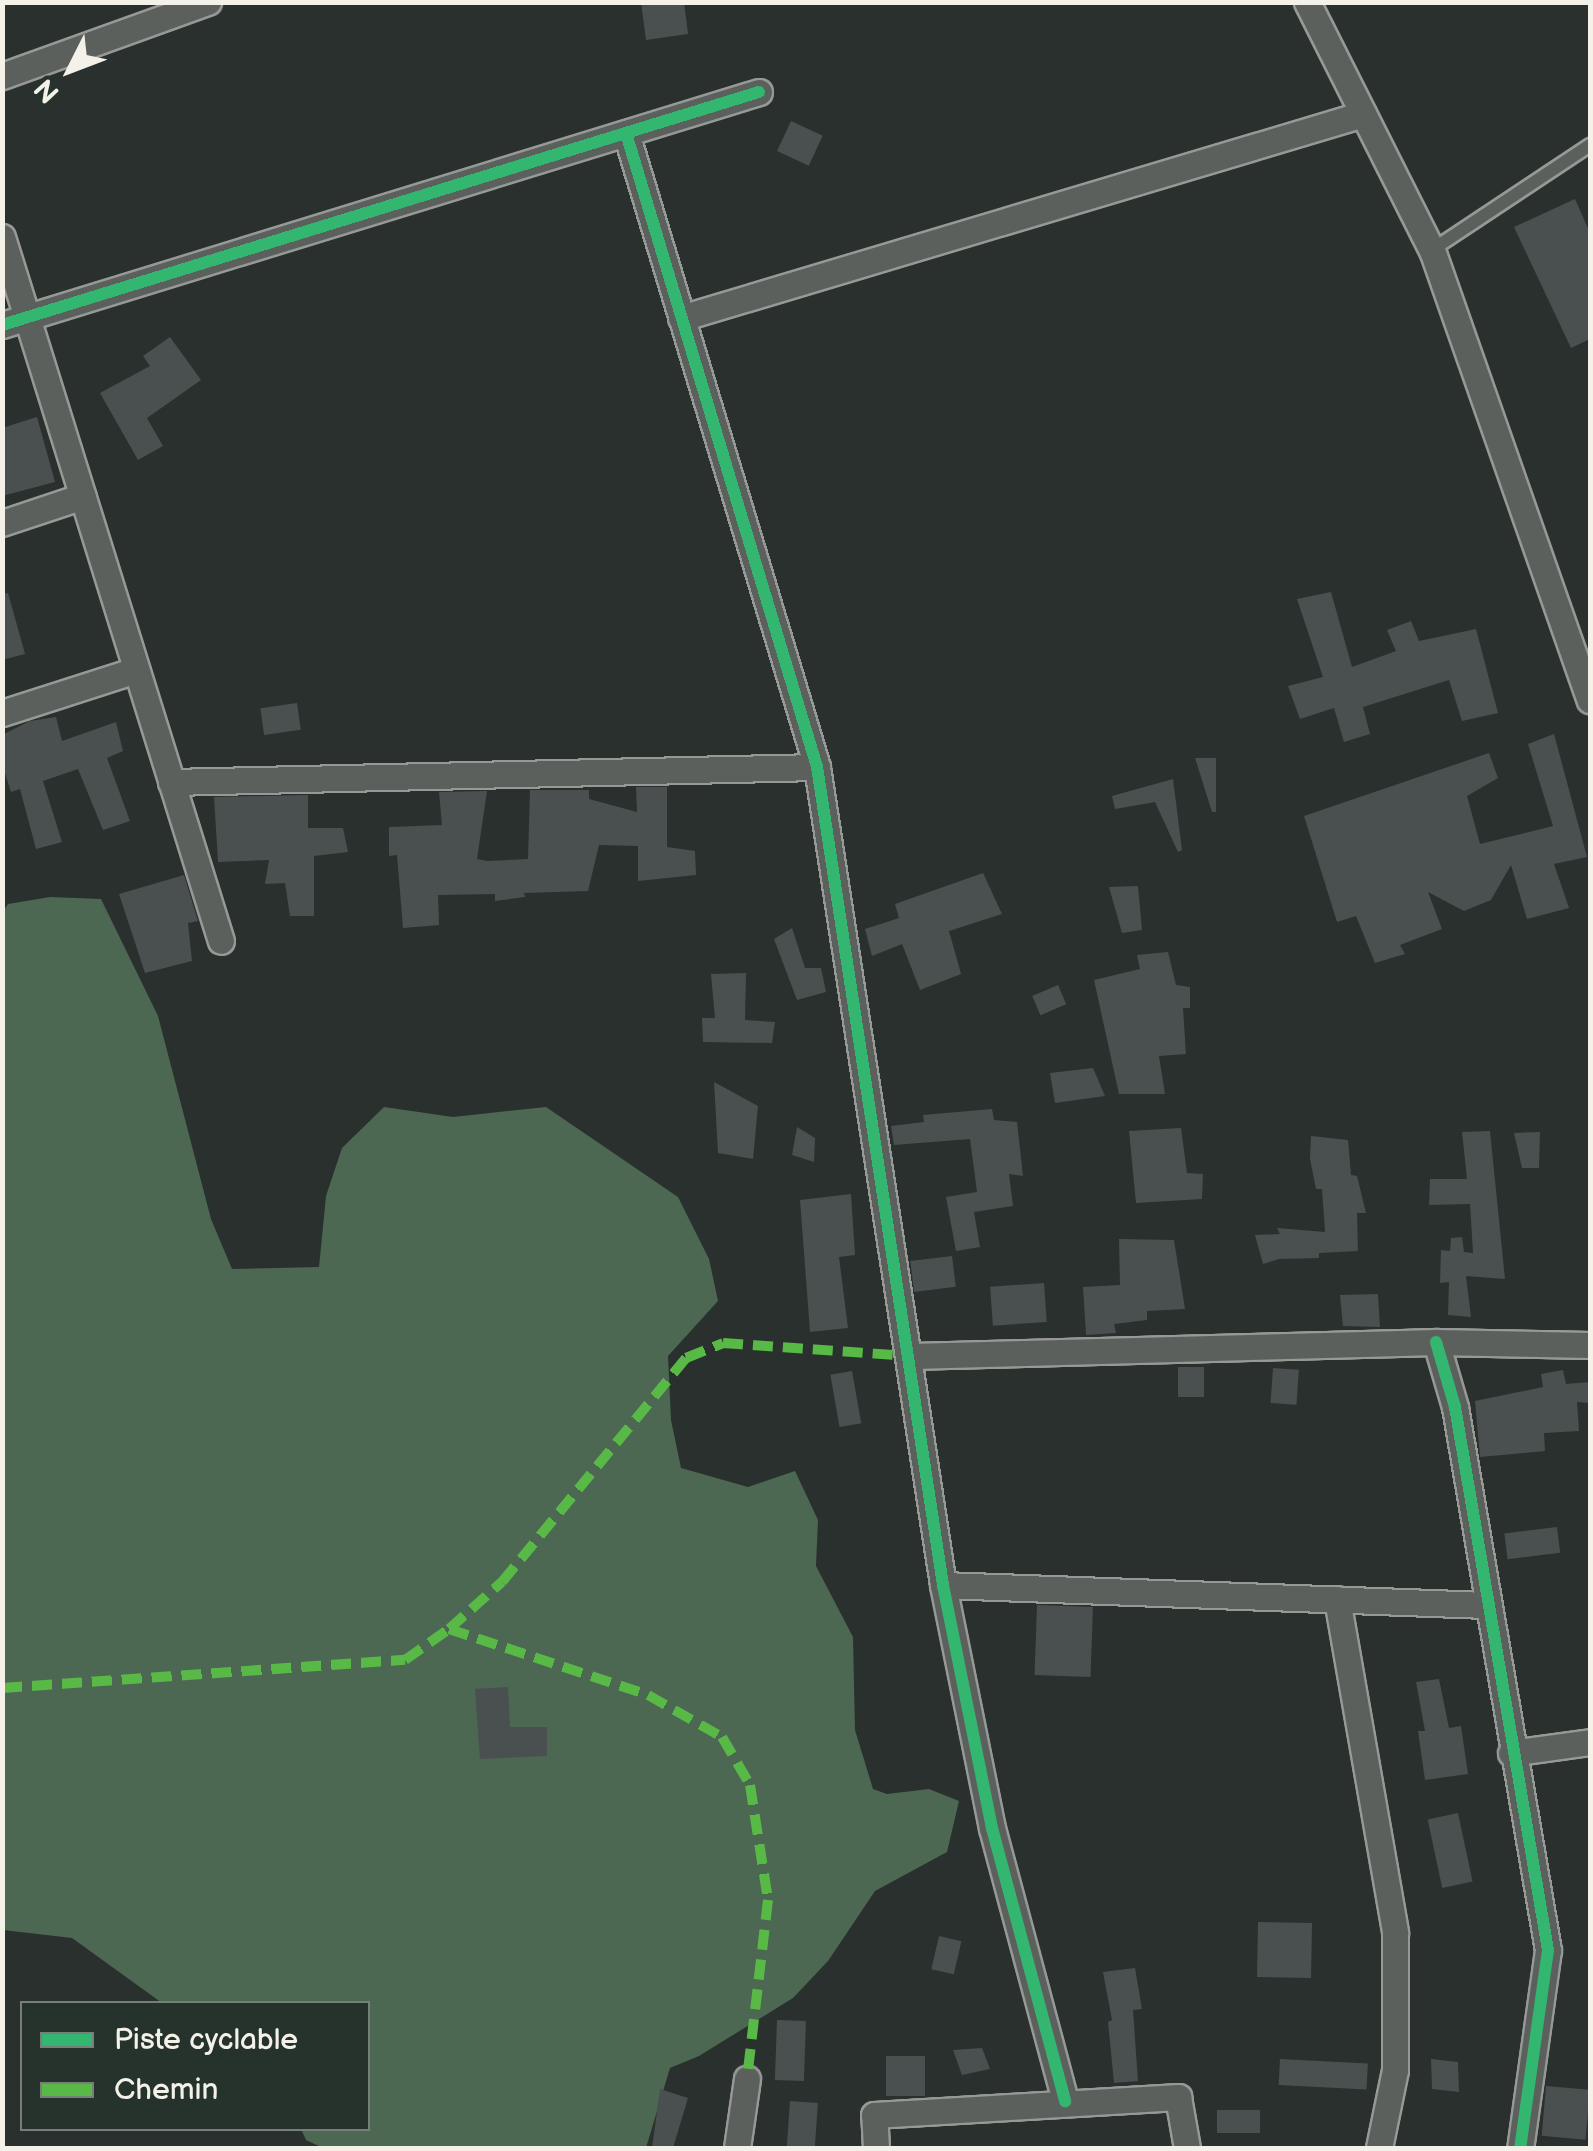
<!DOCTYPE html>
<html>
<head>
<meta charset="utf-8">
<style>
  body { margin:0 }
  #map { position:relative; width:1593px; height:2151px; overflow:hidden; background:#29302d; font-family:"Balsamiq Sans",sans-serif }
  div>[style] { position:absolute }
  .green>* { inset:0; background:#4c6752 }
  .building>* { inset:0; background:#4a5050; transform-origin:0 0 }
  .roads { filter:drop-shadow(2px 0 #969996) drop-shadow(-2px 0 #969996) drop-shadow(0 2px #969996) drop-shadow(0 -2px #969996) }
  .service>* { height:12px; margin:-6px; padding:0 6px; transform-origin:6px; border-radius:6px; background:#5c605c }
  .minor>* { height:25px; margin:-12.5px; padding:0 12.5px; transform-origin:12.5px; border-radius:12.5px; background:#5c605c }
  .quiet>* { height:10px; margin-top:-5px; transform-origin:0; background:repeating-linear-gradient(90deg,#58b947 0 20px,transparent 0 30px) }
  .cycleway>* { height:12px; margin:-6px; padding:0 6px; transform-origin:6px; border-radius:6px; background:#33b770 }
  span { translate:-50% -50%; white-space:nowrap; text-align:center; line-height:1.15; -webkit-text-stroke:8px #26332d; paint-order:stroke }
  .frame { position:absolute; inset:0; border:5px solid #f4f1e8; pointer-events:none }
  .legend { position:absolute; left:20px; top:2001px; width:350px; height:130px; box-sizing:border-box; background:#26332d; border:2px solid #787f78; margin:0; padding:12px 18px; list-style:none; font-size:30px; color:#f4f1e8 }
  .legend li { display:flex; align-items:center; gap:20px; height:50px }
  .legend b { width:50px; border:2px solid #787f78 }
  .north { position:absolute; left:20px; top:20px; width:100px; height:100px; -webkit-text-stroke:8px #26332d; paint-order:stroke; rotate:228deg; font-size:28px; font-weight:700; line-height:40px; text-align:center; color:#f4f1e8 }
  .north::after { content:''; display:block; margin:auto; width:35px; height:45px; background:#f4f1e8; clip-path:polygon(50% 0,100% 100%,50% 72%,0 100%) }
</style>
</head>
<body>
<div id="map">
  <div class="green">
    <i style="clip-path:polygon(50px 897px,101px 899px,158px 1016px,211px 1219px,232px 1269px,319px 1267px,326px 1196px,342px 1148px,384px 1107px,453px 1117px,546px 1107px,678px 1197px,709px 1259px,718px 1301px,668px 1356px,671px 1420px,681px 1468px,748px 1487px,795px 1471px,818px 1520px,816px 1566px,853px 1637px,855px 1730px,873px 1789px,887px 1794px,929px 1789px,959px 1801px,947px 1852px,875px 1891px,828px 1961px,793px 1998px,699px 2056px,670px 2068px,646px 2148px,323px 2148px,306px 2140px,301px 2129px,368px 2128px,368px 2004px,162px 2003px,72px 1938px,3px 1930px,2px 913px,8px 904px)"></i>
  </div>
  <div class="building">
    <i style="clip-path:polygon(641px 2px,684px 2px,688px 34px,646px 40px)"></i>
    <i style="left:791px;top:121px;width:35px;height:33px;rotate:25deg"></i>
    <i style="clip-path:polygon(1575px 199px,1590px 233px,1590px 339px,1571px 348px,1514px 227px)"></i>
    <i style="clip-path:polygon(170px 337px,201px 380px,147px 418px,163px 446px,138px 460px,100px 393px,150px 366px,143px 356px)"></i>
    <i style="clip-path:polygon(37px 417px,55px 482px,2px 496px,2px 428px)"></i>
    <i style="clip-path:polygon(1331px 592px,1352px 667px,1396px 651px,1387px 630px,1411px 621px,1419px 641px,1476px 629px,1498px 713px,1462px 721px,1449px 680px,1363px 707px,1370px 734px,1344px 742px,1334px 708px,1300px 719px,1288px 686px,1323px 677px,1297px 599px)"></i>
    <i style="clip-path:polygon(8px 593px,25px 654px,2px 660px,2px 594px)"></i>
    <i style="left:297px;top:703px;width:27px;height:37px;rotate:82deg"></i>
    <i style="clip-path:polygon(56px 717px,62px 741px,116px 722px,123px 751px,107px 758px,130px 821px,103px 830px,78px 769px,43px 781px,62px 842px,36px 849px,20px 789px,11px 792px,2px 764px,2px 735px,30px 721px)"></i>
    <i style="clip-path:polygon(1554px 734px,1587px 857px,1554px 864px,1569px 908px,1527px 919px,1511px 865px,1491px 900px,1464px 911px,1428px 892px,1442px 929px,1400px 945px,1405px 954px,1375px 963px,1356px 916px,1337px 922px,1304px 816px,1489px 753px,1498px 778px,1467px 796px,1480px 844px,1553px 826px,1528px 744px)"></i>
    <i style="clip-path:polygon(1195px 758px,1216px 758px,1216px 812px,1212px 812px)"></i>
    <i style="clip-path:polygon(1173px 779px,1182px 850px,1178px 852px,1155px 802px,1115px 809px,1112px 796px)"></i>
    <i style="clip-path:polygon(636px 787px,667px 787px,667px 847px,695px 851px,696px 875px,638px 881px,638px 846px,599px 845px,588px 891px,524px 893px,525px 897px,495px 901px,495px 894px,438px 895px,439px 925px,403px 928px,397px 855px,389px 856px,389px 827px,442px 825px,439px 792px,487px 791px,477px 859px,487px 861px,528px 859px,530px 790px,589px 790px,589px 799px,637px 812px)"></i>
    <i style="clip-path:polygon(308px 795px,308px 828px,343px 828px,348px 852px,314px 856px,314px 916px,290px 916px,285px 883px,265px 884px,269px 860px,218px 862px,214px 797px)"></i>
    <i style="clip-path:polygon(983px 873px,1002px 914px,949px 931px,961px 974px,920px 990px,902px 944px,872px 956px,865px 929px,899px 918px,895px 904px)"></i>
    <i style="clip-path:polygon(184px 875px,198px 921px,188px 923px,192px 961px,145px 973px,119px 894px)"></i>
    <i style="clip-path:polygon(1138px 886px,1142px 930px,1122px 933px,1109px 887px)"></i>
    <i style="clip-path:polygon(792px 928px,805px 968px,821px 968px,826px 992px,797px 1000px,774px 939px)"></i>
    <i style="clip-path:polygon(1168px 952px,1176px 985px,1190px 987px,1190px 1008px,1183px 1008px,1186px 1054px,1159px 1056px,1165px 1094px,1119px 1094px,1094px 980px,1140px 969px,1137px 955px)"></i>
    <i style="clip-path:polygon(746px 973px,745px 1020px,775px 1022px,772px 1043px,703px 1042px,702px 1018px,715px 1018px,711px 974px)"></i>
    <i style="left:1058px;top:985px;width:21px;height:28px;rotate:67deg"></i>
    <i style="clip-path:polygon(1093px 1068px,1105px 1096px,1055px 1103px,1050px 1073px)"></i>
    <i style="clip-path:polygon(714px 1082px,758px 1106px,753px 1159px,718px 1153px)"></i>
    <i style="clip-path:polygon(992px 1109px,994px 1120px,1017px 1122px,1023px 1176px,1009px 1174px,1013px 1206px,974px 1212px,980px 1247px,956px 1251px,946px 1197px,977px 1192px,970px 1139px,894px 1145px,891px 1126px,924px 1122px,923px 1115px)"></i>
    <i style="clip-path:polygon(797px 1127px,815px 1138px,814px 1162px,792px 1155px)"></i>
    <i style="clip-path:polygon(1181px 1128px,1187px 1173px,1203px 1174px,1202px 1199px,1136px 1203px,1129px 1131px)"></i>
    <i style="clip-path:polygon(1490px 1131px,1505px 1279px,1466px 1276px,1471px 1317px,1448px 1315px,1449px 1282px,1440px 1283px,1441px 1250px,1450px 1251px,1451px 1238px,1462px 1237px,1464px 1252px,1473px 1253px,1470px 1204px,1429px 1205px,1430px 1179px,1467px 1179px,1462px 1132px)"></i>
    <i style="clip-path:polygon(1540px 1132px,1539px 1168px,1522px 1168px,1514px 1133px)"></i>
    <i style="clip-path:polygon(1311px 1136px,1348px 1140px,1351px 1175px,1357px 1176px,1366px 1213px,1357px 1213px,1358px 1251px,1319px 1253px,1319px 1258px,1279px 1259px,1263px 1264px,1255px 1235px,1280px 1234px,1277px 1228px,1325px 1232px,1322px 1189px,1316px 1189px,1310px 1159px)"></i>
    <i style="clip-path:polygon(851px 1194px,855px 1255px,839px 1257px,848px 1328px,810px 1332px,800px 1200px)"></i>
    <i style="clip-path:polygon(1119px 1239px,1174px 1240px,1185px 1309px,1147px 1311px,1147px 1320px,1114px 1324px,1116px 1333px,1086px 1335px,1083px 1287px,1120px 1285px)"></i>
    <i style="left:952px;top:1256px;width:31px;height:42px;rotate:83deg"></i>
    <i style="left:1044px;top:1283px;width:39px;height:54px;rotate:86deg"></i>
    <i style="clip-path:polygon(1378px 1294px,1380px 1327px,1343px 1326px,1340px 1295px)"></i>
    <i style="left:1178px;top:1367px;width:26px;height:30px"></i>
    <i style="left:1273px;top:1368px;width:26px;height:35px;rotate:4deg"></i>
    <i style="clip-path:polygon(1563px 1370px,1566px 1384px,1590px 1382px,1590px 1403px,1577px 1402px,1579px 1431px,1544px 1433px,1545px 1451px,1480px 1457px,1475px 1401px,1543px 1387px,1541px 1374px)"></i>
    <i style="left:852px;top:1371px;width:53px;height:22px;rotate:80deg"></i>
    <i style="left:1557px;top:1527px;width:26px;height:53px;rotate:83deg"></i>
    <i style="left:1037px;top:1605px;width:56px;height:70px;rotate:2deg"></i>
    <i style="clip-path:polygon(1439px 1679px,1449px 1728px,1461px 1726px,1468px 1774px,1425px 1780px,1418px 1731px,1425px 1731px,1416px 1682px)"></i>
    <i style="clip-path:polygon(508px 1687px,510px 1727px,547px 1727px,547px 1756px,480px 1759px,475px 1689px)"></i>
    <i style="left:1458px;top:1813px;width:70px;height:31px;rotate:78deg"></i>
    <i style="left:1258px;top:1922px;width:54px;height:55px;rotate:1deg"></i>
    <i style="left:939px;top:1936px;width:23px;height:34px;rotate:13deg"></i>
    <i style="clip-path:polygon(1135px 1968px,1142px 2009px,1133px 2010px,1138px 2081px,1114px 2083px,1108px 2022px,1112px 2020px,1103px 1972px)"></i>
    <i style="left:777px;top:2020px;width:29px;height:60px;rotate:2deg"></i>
    <i style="clip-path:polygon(982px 2048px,990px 2069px,962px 2075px,953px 2050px)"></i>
    <i style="left:925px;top:2056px;width:40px;height:39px;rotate:90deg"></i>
    <i style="left:1280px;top:2059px;width:88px;height:26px;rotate:3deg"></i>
    <i style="clip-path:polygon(1431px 2059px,1458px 2062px,1459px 2092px,1432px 2089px)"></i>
    <i style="left:1546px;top:2086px;width:44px;height:50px;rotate:5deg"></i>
    <i style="clip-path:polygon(660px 2089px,688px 2098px,673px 2148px,652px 2148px)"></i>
    <i style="left:790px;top:2101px;width:28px;height:47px;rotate:4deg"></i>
    <i style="left:1217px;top:2110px;width:43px;height:23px"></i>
  </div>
  <div class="roads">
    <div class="service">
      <i style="left:1432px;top:250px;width:190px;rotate:-33.6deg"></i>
    </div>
    <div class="minor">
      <i style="left:1307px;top:2px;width:278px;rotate:63.3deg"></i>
      <i style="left:1432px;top:250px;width:477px;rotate:70.7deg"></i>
      <i style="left:2px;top:76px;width:219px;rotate:-19.8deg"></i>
      <i style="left:626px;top:133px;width:662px;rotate:73.23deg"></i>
      <i style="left:817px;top:767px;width:828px;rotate:81.24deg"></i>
      <i style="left:943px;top:1585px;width:248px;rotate:78.6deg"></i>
      <i style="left:992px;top:1828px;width:283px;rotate:75deg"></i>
      <i style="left:2px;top:237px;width:737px;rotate:72.72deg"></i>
      <i style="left:681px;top:318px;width:712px;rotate:-16.65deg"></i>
      <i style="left:2px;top:325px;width:792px;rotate:-17.11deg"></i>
      <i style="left:2px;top:523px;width:85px;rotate:-18.4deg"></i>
      <i style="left:2px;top:713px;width:141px;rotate:-17.8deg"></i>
      <i style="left:171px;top:782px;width:646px;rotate:-1.33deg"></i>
      <i style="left:1436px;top:1342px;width:68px;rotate:73.7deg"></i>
      <i style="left:1455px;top:1407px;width:551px;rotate:80.28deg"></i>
      <i style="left:1548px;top:1950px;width:200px;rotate:98deg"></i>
      <i style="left:911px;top:1356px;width:525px;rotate:-1.53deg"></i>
      <i style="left:1436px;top:1342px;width:154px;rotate:1.1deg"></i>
      <i style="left:943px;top:1585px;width:544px;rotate:2.11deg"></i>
      <i style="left:1337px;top:1599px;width:339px;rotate:80.1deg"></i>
      <i style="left:1395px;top:1933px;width:137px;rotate:90deg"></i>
      <i style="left:1395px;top:2070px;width:80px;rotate:101.6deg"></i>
      <i style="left:1511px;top:1753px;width:80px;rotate:-7.9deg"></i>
      <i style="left:737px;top:2148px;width:70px;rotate:-81.8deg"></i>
      <i style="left:876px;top:2148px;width:33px;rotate:-93deg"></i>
      <i style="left:874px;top:2115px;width:305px;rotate:-3.4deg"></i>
      <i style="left:1178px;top:2097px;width:52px;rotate:80deg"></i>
    </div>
  </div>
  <div class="quiet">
    <i style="left:449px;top:1629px;width:210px;rotate:18.3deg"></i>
    <i style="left:648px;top:1695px;width:85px;rotate:29.6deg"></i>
    <i style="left:722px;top:1737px;width:56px;rotate:59.7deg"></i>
    <i style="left:750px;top:1785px;width:116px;rotate:81.1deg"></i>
    <i style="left:768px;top:1900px;width:180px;rotate:96.7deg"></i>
    <i style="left:2px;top:1688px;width:404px;rotate:-4deg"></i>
    <i style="left:405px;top:1660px;width:54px;rotate:-35.2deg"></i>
    <i style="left:449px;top:1629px;width:71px;rotate:-41.6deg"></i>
    <i style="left:502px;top:1582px;width:290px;rotate:-50.6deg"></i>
    <i style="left:686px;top:1358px;width:40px;rotate:-22deg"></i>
    <i style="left:723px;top:1343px;width:188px;rotate:4deg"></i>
  </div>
  <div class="cycleway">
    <i style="left:626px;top:133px;width:662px;rotate:73.23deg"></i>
    <i style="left:817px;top:767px;width:828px;rotate:81.24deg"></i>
    <i style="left:943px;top:1585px;width:248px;rotate:78.6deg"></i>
    <i style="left:992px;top:1828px;width:283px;rotate:75deg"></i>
    <i style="left:2px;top:325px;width:792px;rotate:-17.11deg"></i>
    <i style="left:1436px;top:1342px;width:68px;rotate:73.7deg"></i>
    <i style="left:1455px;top:1407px;width:551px;rotate:80.28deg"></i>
    <i style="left:1548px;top:1950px;width:200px;rotate:98deg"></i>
  </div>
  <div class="frame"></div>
  <ul class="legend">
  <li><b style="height:12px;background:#33b770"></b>Piste cyclable</li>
  <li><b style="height:12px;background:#58b947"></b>Chemin</li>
  </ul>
  <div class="north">N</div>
</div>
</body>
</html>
